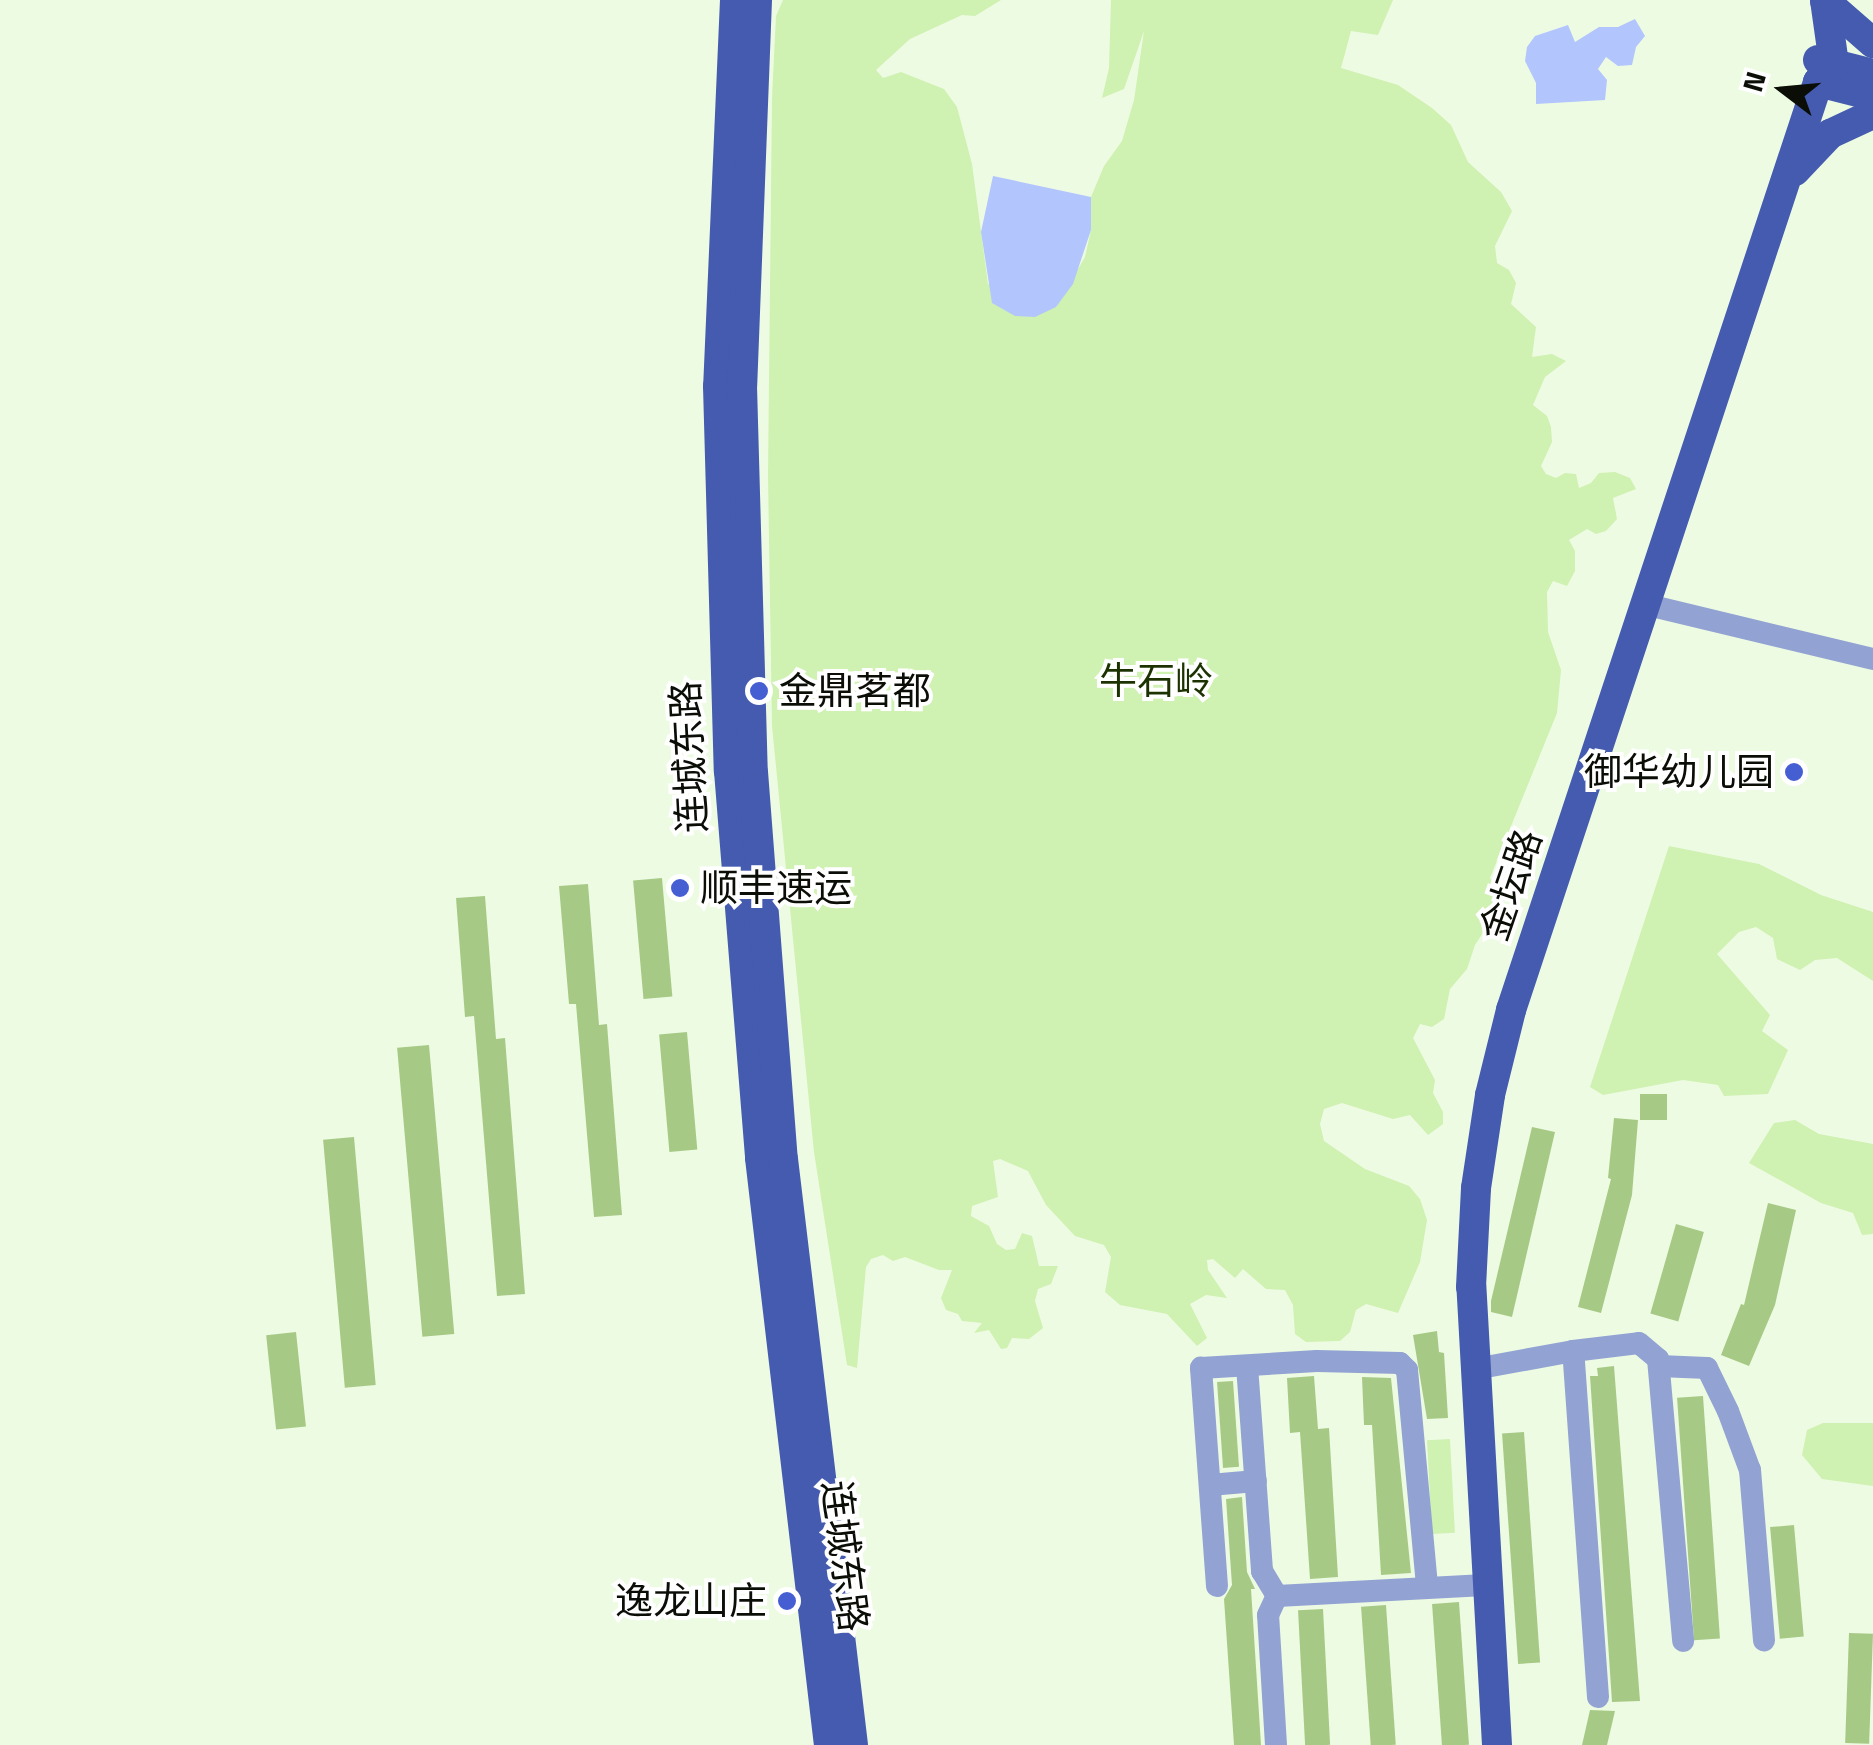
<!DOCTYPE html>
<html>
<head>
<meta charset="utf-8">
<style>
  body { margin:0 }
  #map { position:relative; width:1873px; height:1745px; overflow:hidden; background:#eefbe3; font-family:"Titillium Web","Noto Sans SC",sans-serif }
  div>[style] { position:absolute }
  .green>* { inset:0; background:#cff1b1; transform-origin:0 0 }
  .water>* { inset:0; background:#b2c5fd }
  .building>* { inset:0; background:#a6ca85; transform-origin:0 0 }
  .minor>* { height:22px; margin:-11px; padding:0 11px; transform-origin:11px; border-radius:11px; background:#92a3d3 }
  .major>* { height:30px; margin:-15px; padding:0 15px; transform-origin:15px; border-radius:15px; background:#445bb0 }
  .dots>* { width:28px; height:28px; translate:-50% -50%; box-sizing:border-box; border:5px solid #fff; border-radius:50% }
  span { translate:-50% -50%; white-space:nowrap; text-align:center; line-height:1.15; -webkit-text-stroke:8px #fff; paint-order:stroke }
  .park-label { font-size:38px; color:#1c3200 }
  .poi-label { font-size:38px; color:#0a0e07 }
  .left { translate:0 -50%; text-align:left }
  .right { translate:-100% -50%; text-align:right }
  .street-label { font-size:38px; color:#0a0e07 }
  .north { position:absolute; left:1733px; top:40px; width:100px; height:100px; -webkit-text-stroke:8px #fff; paint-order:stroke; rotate:286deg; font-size:28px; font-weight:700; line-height:40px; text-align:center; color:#0a0e07 }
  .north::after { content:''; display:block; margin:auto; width:35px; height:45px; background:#0a0e07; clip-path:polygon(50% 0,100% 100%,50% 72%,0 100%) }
</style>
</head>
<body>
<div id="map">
  <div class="green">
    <i style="clip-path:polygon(783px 0,1001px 0,975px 16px,962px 15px,910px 39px,876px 70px,883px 78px,901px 72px,944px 89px,957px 107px,972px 164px,988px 284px,1056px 307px,1085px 257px,1091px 230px,1091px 197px,1104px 166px,1122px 141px,1134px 100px,1144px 31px,1124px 89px,1102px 98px,1109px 68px,1111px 0,1393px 0,1378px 35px,1351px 31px,1341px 68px,1398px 85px,1432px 108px,1451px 125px,1468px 162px,1501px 192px,1512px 211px,1495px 246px,1497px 263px,1509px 270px,1516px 283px,1511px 304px,1536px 327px,1532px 357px,1552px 354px,1566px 361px,1545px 377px,1533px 405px,1547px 416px,1551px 427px,1552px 442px,1541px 466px,1546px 474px,1556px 478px,1565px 473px,1576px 474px,1579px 488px,1591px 483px,1599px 473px,1615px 472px,1630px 478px,1636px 489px,1613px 498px,1617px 519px,1606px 531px,1596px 534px,1587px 529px,1569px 540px,1575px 551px,1575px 571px,1567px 586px,1553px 581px,1547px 592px,1548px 632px,1561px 670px,1557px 713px,1490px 878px,1499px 893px,1494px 916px,1475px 945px,1467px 969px,1450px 989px,1444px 1019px,1432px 1027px,1420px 1024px,1413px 1038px,1435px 1080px,1433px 1093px,1443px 1112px,1443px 1124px,1428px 1135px,1410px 1115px,1393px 1119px,1342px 1103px,1324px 1109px,1320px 1124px,1324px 1141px,1365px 1169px,1409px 1186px,1420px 1199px,1427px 1220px,1420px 1262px,1398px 1313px,1366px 1304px,1356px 1310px,1350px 1332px,1340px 1341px,1306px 1342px,1295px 1334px,1293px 1305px,1285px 1290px,1266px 1289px,1243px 1269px,1235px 1278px,1213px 1259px,1207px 1260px,1208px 1270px,1227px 1298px,1206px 1295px,1190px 1304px,1207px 1338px,1197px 1346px,1167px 1314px,1120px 1305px,1105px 1292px,1111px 1257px,1104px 1245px,1075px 1236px,1046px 1205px,1028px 1171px,1000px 1159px,993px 1161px,998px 1197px,972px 1206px,971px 1216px,989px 1226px,997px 1244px,1006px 1250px,1015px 1249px,1022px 1233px,1032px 1236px,1039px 1266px,1058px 1266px,1051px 1284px,1038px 1289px,1035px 1301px,1043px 1328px,1029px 1339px,1012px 1338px,1007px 1348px,1001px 1349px,989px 1330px,974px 1333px,982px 1323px,962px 1321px,958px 1314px,946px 1310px,941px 1298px,952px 1270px,939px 1270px,905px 1257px,893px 1261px,883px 1255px,871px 1259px,866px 1267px,857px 1368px,847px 1365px,814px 1152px,772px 726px,768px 475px,772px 98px,776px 16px)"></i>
    <i style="clip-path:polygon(1669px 846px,1759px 864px,1821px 895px,1873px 912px,1873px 981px,1837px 958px,1815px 960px,1800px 970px,1777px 959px,1773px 938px,1756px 927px,1739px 932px,1717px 954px,1770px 1015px,1762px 1031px,1788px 1050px,1768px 1094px,1724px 1096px,1718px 1085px,1683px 1080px,1603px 1095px,1590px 1087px)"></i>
    <i style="clip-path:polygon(1795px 1120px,1819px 1134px,1873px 1144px,1873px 1234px,1862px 1235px,1853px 1213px,1821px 1203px,1749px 1163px,1774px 1123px)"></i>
    <i style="clip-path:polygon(1823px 1423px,1873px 1423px,1873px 1486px,1822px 1479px,1802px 1455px,1807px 1430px)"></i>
    <i style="left:1450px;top:1439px;width:94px;height:23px;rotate:87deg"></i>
  </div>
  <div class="water">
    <i style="clip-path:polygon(1635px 19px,1645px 36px,1636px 47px,1632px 65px,1618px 66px,1606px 57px,1598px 69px,1607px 80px,1605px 100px,1536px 104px,1536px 83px,1525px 61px,1527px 47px,1535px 36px,1568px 25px,1575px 42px,1599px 27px,1618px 27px)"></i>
    <i style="clip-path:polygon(993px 176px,1091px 197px,1091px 230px,1073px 284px,1056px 307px,1035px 317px,1015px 316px,992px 303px,981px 232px)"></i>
  </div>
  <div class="building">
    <i style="left:662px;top:878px;width:119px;height:29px;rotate:85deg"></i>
    <i style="clip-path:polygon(588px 884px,599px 1025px,607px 1024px,622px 1215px,594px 1217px,576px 1004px,569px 1004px,559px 886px)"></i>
    <i style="clip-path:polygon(485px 896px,496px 1039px,505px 1038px,525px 1294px,497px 1296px,474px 1016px,465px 1017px,456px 898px)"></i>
    <i style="left:687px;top:1032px;width:118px;height:28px;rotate:85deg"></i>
    <i style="left:429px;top:1045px;width:290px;height:32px;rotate:85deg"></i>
    <i style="left:1640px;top:1094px;width:27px;height:26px"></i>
    <i style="clip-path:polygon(1614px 1118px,1638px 1120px,1632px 1195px,1601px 1313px,1578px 1307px,1611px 1179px,1608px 1178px)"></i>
    <i style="clip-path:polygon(1532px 1127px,1555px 1132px,1512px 1317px,1491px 1312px,1491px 1301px)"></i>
    <i style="left:354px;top:1137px;width:249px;height:31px;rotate:85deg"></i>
    <i style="clip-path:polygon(1768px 1203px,1796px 1210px,1775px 1305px,1749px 1366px,1721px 1355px,1741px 1304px,1744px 1305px)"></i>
    <i style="left:1676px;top:1224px;width:29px;height:93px;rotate:16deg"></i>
    <i style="clip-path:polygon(1437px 1331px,1439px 1352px,1444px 1353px,1448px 1418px,1427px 1419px,1413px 1335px)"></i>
    <i style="left:296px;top:1332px;width:95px;height:30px;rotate:84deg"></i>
    <i style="clip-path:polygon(1614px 1366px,1640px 1701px,1612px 1702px,1590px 1376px,1598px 1376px,1597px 1368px)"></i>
    <i style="clip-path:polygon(1314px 1376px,1318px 1429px,1329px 1428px,1338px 1577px,1310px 1579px,1300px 1432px,1290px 1433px,1287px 1378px)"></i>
    <i style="clip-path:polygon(1362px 1377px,1391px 1378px,1411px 1573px,1381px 1575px,1372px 1425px,1364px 1425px)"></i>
    <i style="left:1233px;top:1381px;width:86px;height:16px;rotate:86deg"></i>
    <i style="left:1703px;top:1396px;width:243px;height:26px;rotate:86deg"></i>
    <i style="left:1524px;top:1432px;width:231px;height:22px;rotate:86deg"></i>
    <i style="clip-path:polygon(1242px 1497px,1247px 1572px,1255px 1589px,1251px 1589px,1261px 1745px,1234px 1745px,1224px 1599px,1232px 1585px,1226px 1499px)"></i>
    <i style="left:1794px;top:1525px;width:112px;height:24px;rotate:85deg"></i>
    <i style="left:1459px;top:1602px;width:143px;height:27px;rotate:86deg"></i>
    <i style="left:1386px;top:1605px;width:140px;height:25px;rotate:86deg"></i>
    <i style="left:1323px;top:1609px;width:136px;height:25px;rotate:87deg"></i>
    <i style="left:1849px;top:1633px;width:24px;height:110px;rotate:2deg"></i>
    <i style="clip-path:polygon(1590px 1710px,1615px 1711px,1607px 1745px,1582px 1745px)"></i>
  </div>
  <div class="minor">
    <i style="left:1648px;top:605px;width:231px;rotate:13.5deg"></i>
    <i style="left:1247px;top:1366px;width:206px;rotate:85.8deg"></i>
    <i style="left:1262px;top:1571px;width:29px;rotate:59deg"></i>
    <i style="left:1659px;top:1366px;width:48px;rotate:2.4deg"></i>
    <i style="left:1707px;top:1368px;width:48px;rotate:64deg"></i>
    <i style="left:1728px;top:1411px;width:63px;rotate:69.6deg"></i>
    <i style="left:1750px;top:1470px;width:171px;rotate:85.3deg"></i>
    <i style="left:1475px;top:1369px;width:100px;rotate:-10.4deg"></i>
    <i style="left:1210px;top:1485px;width:46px;rotate:-5deg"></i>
    <i style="left:1217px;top:1586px;width:219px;rotate:-94.2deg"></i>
    <i style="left:1201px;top:1368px;width:116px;rotate:-3.5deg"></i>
    <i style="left:1317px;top:1361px;width:83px;rotate:1.4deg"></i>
    <i style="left:1400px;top:1363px;width:10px;rotate:45deg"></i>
    <i style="left:1407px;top:1370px;width:218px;rotate:84.7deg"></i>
    <i style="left:1598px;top:1697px;width:347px;rotate:-94.1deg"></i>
    <i style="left:1573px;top:1351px;width:66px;rotate:-6.9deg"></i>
    <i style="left:1639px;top:1343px;width:25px;rotate:40deg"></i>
    <i style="left:1658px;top:1359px;width:283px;rotate:84.9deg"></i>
    <i style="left:1276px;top:1745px;width:130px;rotate:-93.5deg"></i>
    <i style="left:1268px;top:1615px;width:21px;rotate:-65deg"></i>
    <i style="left:1277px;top:1596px;width:213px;rotate:-3deg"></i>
  </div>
  <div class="major">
    <i style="left:735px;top:0;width:386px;rotate:92.5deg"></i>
    <i style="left:718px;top:386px;width:385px;rotate:88.4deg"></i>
    <i style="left:729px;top:771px;width:388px;rotate:85.4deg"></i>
    <i style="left:760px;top:1158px;width:591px;rotate:83.3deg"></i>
    <i style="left:757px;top:0;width:386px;rotate:92.2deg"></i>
    <i style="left:742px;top:386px;width:386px;rotate:88.4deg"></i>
    <i style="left:753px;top:772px;width:388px;rotate:85.6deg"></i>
    <i style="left:783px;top:1159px;width:590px;rotate:83.19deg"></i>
    <i style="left:1825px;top:1px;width:64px;rotate:41.2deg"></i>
    <i style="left:1818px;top:60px;width:57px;rotate:14.3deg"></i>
    <i style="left:1818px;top:82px;width:57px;rotate:14.3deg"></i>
    <i style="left:1795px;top:171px;width:51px;rotate:-46.6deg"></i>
    <i style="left:1830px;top:134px;width:47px;rotate:-24.9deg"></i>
    <i style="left:1497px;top:1745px;width:459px;rotate:-93.2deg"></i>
    <i style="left:1471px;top:1287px;width:99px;rotate:-87.1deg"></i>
    <i style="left:1476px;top:1188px;width:94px;rotate:-81.4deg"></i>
    <i style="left:1490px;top:1095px;width:88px;rotate:-76.1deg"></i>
    <i style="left:1511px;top:1010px;width:977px;rotate:-71.69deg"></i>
    <i style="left:1818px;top:82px;width:24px;rotate:-48deg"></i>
    <i style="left:1834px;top:64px;width:65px;rotate:-98deg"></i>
  </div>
  <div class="dots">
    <i style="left:759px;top:691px;background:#455fd3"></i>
    <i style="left:1794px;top:772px;background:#455fd3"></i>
    <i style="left:680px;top:888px;background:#455fd3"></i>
    <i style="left:787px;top:1601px;background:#455fd3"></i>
  </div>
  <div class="park-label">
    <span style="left:1156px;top:681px">牛石岭</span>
  </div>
  <div class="poi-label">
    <span class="left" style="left:779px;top:691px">金鼎茗都</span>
    <span class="right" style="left:1774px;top:772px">御华幼儿园</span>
    <span class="left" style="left:700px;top:888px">顺丰速运</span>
    <span class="right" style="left:767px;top:1601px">逸龙山庄</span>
  </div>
  <div class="street-label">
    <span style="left:689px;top:757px;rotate:-93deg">连城东路</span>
    <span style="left:1511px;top:885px;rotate:-71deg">金坛路</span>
    <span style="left:845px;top:1556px;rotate:83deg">连城东路</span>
  </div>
  <div class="north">N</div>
</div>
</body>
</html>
